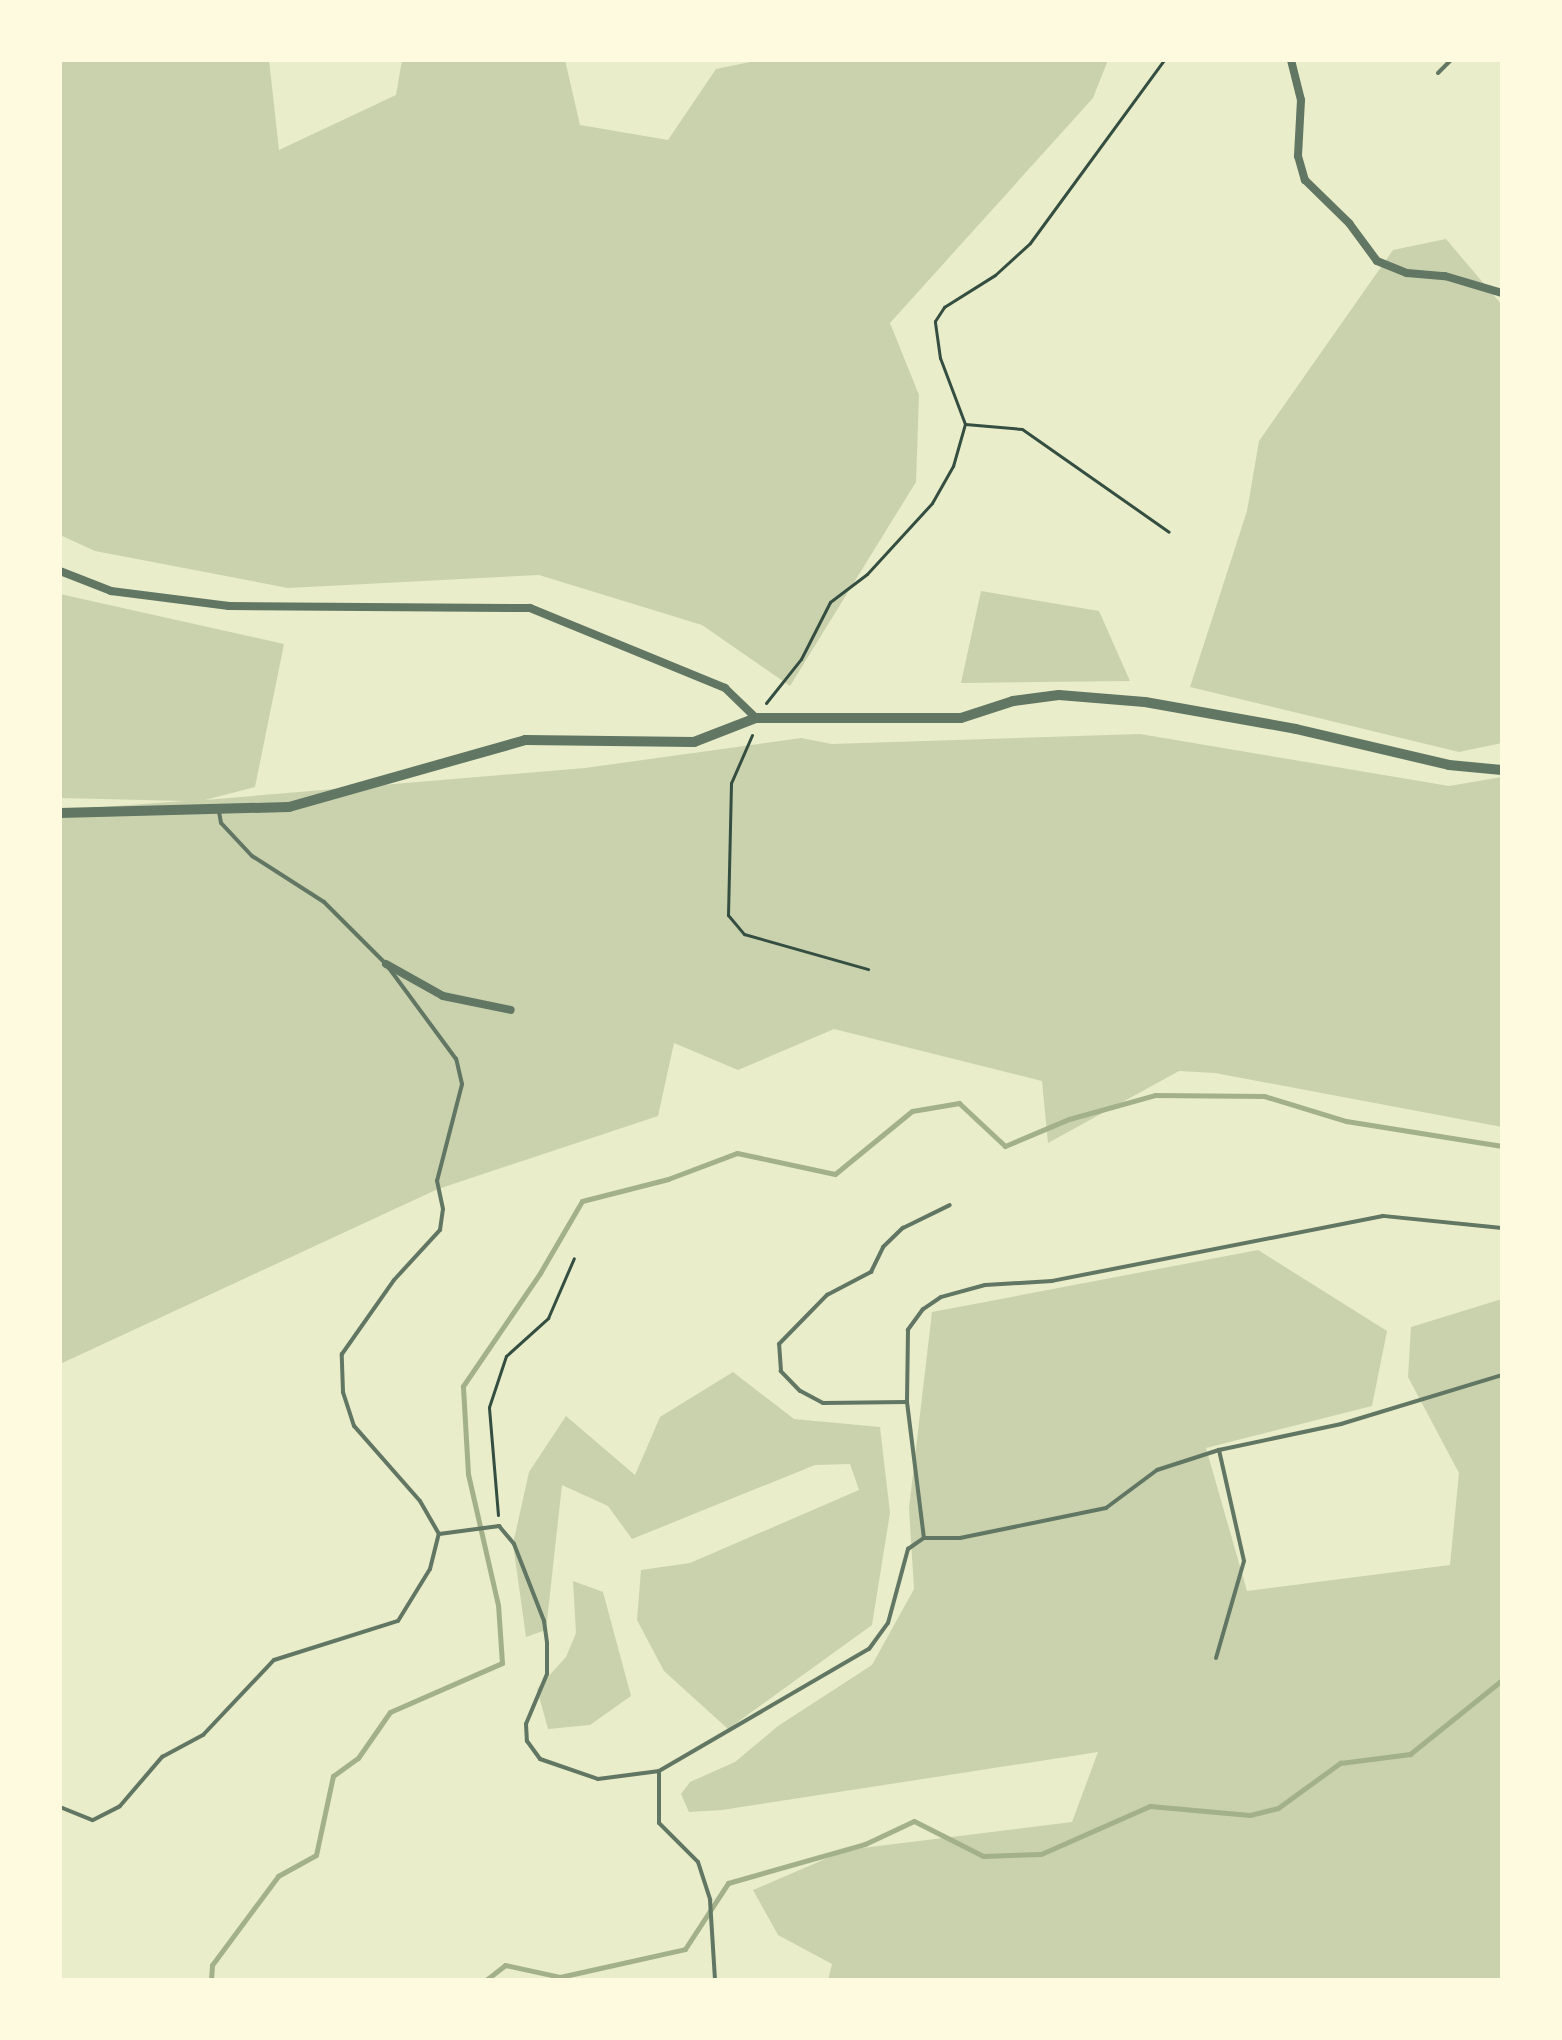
<!DOCTYPE html>
<html>
<head>
<meta charset="utf-8">
<style>
  body { margin:0 }
  #map { position:relative; width:1562px; height:2040px; overflow:hidden; background:#e9edc9; font-family:Roboto,sans-serif }
  div>[style] { position:absolute }
  .green>* { inset:0; background:#cad2ad }
  .stream>* { height:5px; margin:-2.5px; padding:0 2.5px; transform-origin:2.5px; border-radius:2.5px; background:#a3b18a }
  .path>* { height:3px; margin:-1.5px; padding:0 1.5px; transform-origin:1.5px; border-radius:1.5px; background:#344e41 }
  .service>* { height:4px; margin:-2px; padding:0 2px; transform-origin:2px; border-radius:2px; background:#617663 }
  .minor>* { height:8px; margin:-4px; padding:0 4px; transform-origin:4px; border-radius:4px; background:#617663 }
  .tertiary>* { height:10px; margin:-5px; padding:0 5px; transform-origin:5px; border-radius:5px; background:#617663 }
  span { translate:-50% -50%; white-space:nowrap; text-align:center; line-height:1.15; -webkit-text-stroke:6px #fefae0; paint-order:stroke }
  .frame { position:absolute; inset:0; border:62px solid #fefae0; pointer-events:none }
</style>
</head>
<body>
<div id="map">
  <div class="green">
    <i style="clip-path:polygon(60px 60px,269px 60px,279px 150px,396px 95px,402px 60px,565px 60px,580px 125px,668px 140px,716px 69px,760px 60px,1108px 60px,1093px 98px,890px 323px,919px 395px,916px 482px,790px 686px,702px 625px,539px 575px,288px 588px,95px 551px,60px 535px)"></i>
    <i style="clip-path:polygon(1446px 239px,1502px 305px,1502px 743px,1459px 752px,1190px 687px,1247px 511px,1259px 441px,1393px 250px)"></i>
    <i style="clip-path:polygon(981px 591px,1099px 611px,1130px 681px,961px 683px)"></i>
    <i style="clip-path:polygon(60px 594px,284px 644px,255px 787px,205px 800px,585px 768px,801px 738px,832px 744px,1140px 734px,1449px 786px,1502px 777px,1502px 1127px,1215px 1073px,1179px 1071px,1048px 1143px,1042px 1081px,834px 1029px,738px 1070px,674px 1043px,658px 1116px,438px 1189px,60px 1364px,60px 810px,185px 801px,60px 798px)"></i>
    <i style="clip-path:polygon(1258px 1250px,1387px 1331px,1372px 1406px,1206px 1448px,1247px 1591px,1450px 1565px,1459px 1473px,1408px 1377px,1411px 1327px,1502px 1299px,1502px 1980px,828px 1980px,832px 1964px,778px 1935px,753px 1890px,846px 1850px,1072px 1822px,1098px 1752px,722px 1810px,689px 1812px,681px 1794px,690px 1782px,735px 1762px,778px 1726px,872px 1665px,914px 1589px,909px 1508px,932px 1312px)"></i>
    <i style="clip-path:polygon(733px 1372px,794px 1419px,880px 1427px,890px 1513px,872px 1625px,728px 1729px,664px 1671px,637px 1620px,641px 1570px,690px 1563px,859px 1490px,850px 1464px,815px 1465px,632px 1539px,608px 1506px,562px 1485px,546px 1630px,526px 1637px,513px 1544px,529px 1472px,566px 1416px,635px 1475px,660px 1417px)"></i>
    <i style="clip-path:polygon(573px 1581px,603px 1592px,631px 1696px,590px 1725px,548px 1729px,537px 1689px,566px 1657px,576px 1633px)"></i>
  </div>
  <div class="stream">
    <i style="left:211px;top:1980px;width:15px;rotate:-86deg"></i>
    <i style="left:212px;top:1965px;width:111px;rotate:-53.4deg"></i>
    <i style="left:278px;top:1876px;width:43px;rotate:-28.9deg"></i>
    <i style="left:316px;top:1855px;width:81px;rotate:-77.9deg"></i>
    <i style="left:333px;top:1776px;width:31px;rotate:-36deg"></i>
    <i style="left:358px;top:1758px;width:56px;rotate:-55.2deg"></i>
    <i style="left:390px;top:1712px;width:122px;rotate:-23.6deg"></i>
    <i style="left:502px;top:1663px;width:58px;rotate:-93.9deg"></i>
    <i style="left:498px;top:1605px;width:134px;rotate:-102.9deg"></i>
    <i style="left:468px;top:1474px;width:88px;rotate:-93.3deg"></i>
    <i style="left:463px;top:1386px;width:137px;rotate:-55.7deg"></i>
    <i style="left:540px;top:1273px;width:83px;rotate:-59.7deg"></i>
    <i style="left:582px;top:1201px;width:89px;rotate:-14.3deg"></i>
    <i style="left:668px;top:1179px;width:74px;rotate:-20.6deg"></i>
    <i style="left:737px;top:1153px;width:100px;rotate:12.1deg"></i>
    <i style="left:835px;top:1174px;width:99px;rotate:-39.3deg"></i>
    <i style="left:912px;top:1111px;width:48px;rotate:-9.7deg"></i>
    <i style="left:959px;top:1103px;width:63px;rotate:43.1deg"></i>
    <i style="left:1005px;top:1146px;width:69px;rotate:-22.9deg"></i>
    <i style="left:1069px;top:1119px;width:89px;rotate:-15.6deg"></i>
    <i style="left:1155px;top:1095px;width:109px;rotate:0.5deg"></i>
    <i style="left:1264px;top:1096px;width:86px;rotate:17deg"></i>
    <i style="left:1346px;top:1121px;width:158px;rotate:9.1deg"></i>
    <i style="left:486px;top:1980px;width:24px;rotate:-38deg"></i>
    <i style="left:505px;top:1965px;width:56px;rotate:12.3deg"></i>
    <i style="left:560px;top:1977px;width:128px;rotate:-12.6deg"></i>
    <i style="left:685px;top:1949px;width:79px;rotate:-56.9deg"></i>
    <i style="left:728px;top:1883px;width:142px;rotate:-15.9deg"></i>
    <i style="left:865px;top:1844px;width:54px;rotate:-25.1deg"></i>
    <i style="left:914px;top:1821px;width:77px;rotate:26.9deg"></i>
    <i style="left:983px;top:1856px;width:58px;rotate:-2deg"></i>
    <i style="left:1041px;top:1854px;width:119px;rotate:-23.8deg"></i>
    <i style="left:1150px;top:1806px;width:100px;rotate:5.1deg"></i>
    <i style="left:1250px;top:1815px;width:29px;rotate:-14deg"></i>
    <i style="left:1278px;top:1808px;width:77px;rotate:-36deg"></i>
    <i style="left:1340px;top:1763px;width:71px;rotate:-7.3deg"></i>
    <i style="left:1410px;top:1754px;width:118px;rotate:-38.8deg"></i>
  </div>
  <div class="path">
    <i style="left:965px;top:424px;width:57px;rotate:5deg"></i>
    <i style="left:1022px;top:429px;width:179px;rotate:35deg"></i>
    <i style="left:766px;top:703px;width:56px;rotate:-51.5deg"></i>
    <i style="left:801px;top:659px;width:64px;rotate:-63deg"></i>
    <i style="left:830px;top:602px;width:46px;rotate:-37.1deg"></i>
    <i style="left:867px;top:574px;width:96px;rotate:-47.5deg"></i>
    <i style="left:932px;top:503px;width:43px;rotate:-60.4deg"></i>
    <i style="left:953px;top:466px;width:44px;rotate:-74.1deg"></i>
    <i style="left:965px;top:424px;width:71px;rotate:-110.7deg"></i>
    <i style="left:940px;top:358px;width:37px;rotate:-98deg"></i>
    <i style="left:935px;top:321px;width:17px;rotate:-57deg"></i>
    <i style="left:944px;top:307px;width:60px;rotate:-32.1deg"></i>
    <i style="left:995px;top:275px;width:47px;rotate:-42.4deg"></i>
    <i style="left:1030px;top:243px;width:227px;rotate:-53.8deg"></i>
    <i style="left:752px;top:735px;width:52px;rotate:113.6deg"></i>
    <i style="left:731px;top:783px;width:132px;rotate:91.3deg"></i>
    <i style="left:728px;top:915px;width:25px;rotate:50deg"></i>
    <i style="left:744px;top:934px;width:129px;rotate:15.8deg"></i>
    <i style="left:498px;top:1515px;width:108px;rotate:-94.8deg"></i>
    <i style="left:489px;top:1407px;width:54px;rotate:-71.6deg"></i>
    <i style="left:506px;top:1356px;width:57px;rotate:-42.1deg"></i>
    <i style="left:548px;top:1318px;width:65px;rotate:-66.6deg"></i>
  </div>
  <div class="service">
    <i style="left:1501px;top:60px;width:1px;rotate:45deg"></i>
    <i style="left:1438px;top:73px;width:18px;rotate:-45deg"></i>
    <i style="left:1502px;top:1228px;width:120px;rotate:-174.2deg"></i>
    <i style="left:1383px;top:1216px;width:337px;rotate:168.9deg"></i>
    <i style="left:1052px;top:1281px;width:67px;rotate:176.6deg"></i>
    <i style="left:985px;top:1285px;width:46px;rotate:164.7deg"></i>
    <i style="left:941px;top:1297px;width:22px;rotate:146deg"></i>
    <i style="left:923px;top:1309px;width:26px;rotate:126deg"></i>
    <i style="left:908px;top:1330px;width:72px;rotate:90.8deg"></i>
    <i style="left:907px;top:1402px;width:137px;rotate:82.9deg"></i>
    <i style="left:924px;top:1538px;width:36px"></i>
    <i style="left:960px;top:1538px;width:149px;rotate:-11.6deg"></i>
    <i style="left:1106px;top:1508px;width:64px;rotate:-36.7deg"></i>
    <i style="left:1157px;top:1470px;width:65px;rotate:-17.9deg"></i>
    <i style="left:1219px;top:1450px;width:125px;rotate:-12deg"></i>
    <i style="left:1341px;top:1424px;width:168px;rotate:-16.9deg"></i>
    <i style="left:907px;top:1402px;width:84px;rotate:179.3deg"></i>
    <i style="left:823px;top:1403px;width:26px;rotate:-152deg"></i>
    <i style="left:800px;top:1391px;width:28px;rotate:-134deg"></i>
    <i style="left:781px;top:1371px;width:27px;rotate:-94deg"></i>
    <i style="left:779px;top:1344px;width:69px;rotate:-45.6deg"></i>
    <i style="left:827px;top:1295px;width:50px;rotate:-27.6deg"></i>
    <i style="left:871px;top:1272px;width:28px;rotate:-64deg"></i>
    <i style="left:883px;top:1247px;width:28px;rotate:-44deg"></i>
    <i style="left:903px;top:1228px;width:52px;rotate:-26.1deg"></i>
    <i style="left:439px;top:1534px;width:61px;rotate:-7.6deg"></i>
    <i style="left:499px;top:1526px;width:23px;rotate:50deg"></i>
    <i style="left:514px;top:1544px;width:83px;rotate:68.7deg"></i>
    <i style="left:544px;top:1621px;width:22px;rotate:82deg"></i>
    <i style="left:547px;top:1643px;width:31px;rotate:90deg"></i>
    <i style="left:547px;top:1674px;width:54px;rotate:112.8deg"></i>
    <i style="left:526px;top:1724px;width:17px;rotate:87deg"></i>
    <i style="left:527px;top:1741px;width:22px;rotate:54deg"></i>
    <i style="left:540px;top:1759px;width:61px;rotate:19deg"></i>
    <i style="left:598px;top:1779px;width:62px;rotate:-7.5deg"></i>
    <i style="left:659px;top:1771px;width:243px;rotate:-30.2deg"></i>
    <i style="left:869px;top:1649px;width:32px;rotate:-54deg"></i>
    <i style="left:888px;top:1623px;width:77px;rotate:-74.9deg"></i>
    <i style="left:908px;top:1549px;width:19px;rotate:-35deg"></i>
    <i style="left:1216px;top:1658px;width:101px;rotate:-73.9deg"></i>
    <i style="left:1244px;top:1561px;width:114px;rotate:-102.7deg"></i>
    <i style="left:659px;top:1771px;width:52px;rotate:90deg"></i>
    <i style="left:659px;top:1823px;width:55px;rotate:45deg"></i>
    <i style="left:698px;top:1862px;width:40px;rotate:72deg"></i>
    <i style="left:710px;top:1900px;width:80px;rotate:86.4deg"></i>
    <i style="left:60px;top:1807px;width:35px;rotate:22deg"></i>
    <i style="left:93px;top:1820px;width:30px;rotate:-27deg"></i>
    <i style="left:120px;top:1806px;width:65px;rotate:-49.4deg"></i>
    <i style="left:162px;top:1757px;width:47px;rotate:-28.2deg"></i>
    <i style="left:203px;top:1735px;width:103px;rotate:-46.6deg"></i>
    <i style="left:274px;top:1660px;width:130px;rotate:-17.5deg"></i>
    <i style="left:398px;top:1621px;width:61px;rotate:-58.4deg"></i>
    <i style="left:430px;top:1569px;width:36px;rotate:-76deg"></i>
    <i style="left:439px;top:1534px;width:38px;rotate:-120deg"></i>
    <i style="left:420px;top:1501px;width:100px;rotate:-131.3deg"></i>
    <i style="left:354px;top:1426px;width:36px;rotate:-108deg"></i>
    <i style="left:343px;top:1392px;width:38px;rotate:-92deg"></i>
    <i style="left:342px;top:1354px;width:90px;rotate:-54.9deg"></i>
    <i style="left:394px;top:1280px;width:68px;rotate:-47.4deg"></i>
    <i style="left:440px;top:1230px;width:21px;rotate:-82deg"></i>
    <i style="left:443px;top:1209px;width:29px;rotate:-102deg"></i>
    <i style="left:437px;top:1181px;width:100px;rotate:-75.5deg"></i>
    <i style="left:462px;top:1084px;width:26px;rotate:-103deg"></i>
    <i style="left:456px;top:1059px;width:118px;rotate:-126.4deg"></i>
    <i style="left:386px;top:964px;width:88px;rotate:-135deg"></i>
    <i style="left:324px;top:902px;width:85px;rotate:-147.4deg"></i>
    <i style="left:252px;top:856px;width:45px;rotate:-133.2deg"></i>
    <i style="left:221px;top:823px;width:11px;rotate:-100deg"></i>
  </div>
  <div class="minor">
    <i style="left:1291px;top:60px;width:41px;rotate:76deg"></i>
    <i style="left:1301px;top:100px;width:56px;rotate:93.1deg"></i>
    <i style="left:1298px;top:156px;width:25px;rotate:74deg"></i>
    <i style="left:1305px;top:180px;width:62px;rotate:44.3deg"></i>
    <i style="left:1349px;top:223px;width:47px;rotate:53.6deg"></i>
    <i style="left:1377px;top:261px;width:32px;rotate:22deg"></i>
    <i style="left:1407px;top:273px;width:38px;rotate:5deg"></i>
    <i style="left:1445px;top:276px;width:59px;rotate:16.6deg"></i>
    <i style="left:60px;top:571px;width:55px;rotate:21.4deg"></i>
    <i style="left:111px;top:591px;width:119px;rotate:7.2deg"></i>
    <i style="left:229px;top:606px;width:301px;rotate:0.4deg"></i>
    <i style="left:530px;top:608px;width:211px;rotate:22.3deg"></i>
    <i style="left:725px;top:688px;width:43px;rotate:44.1deg"></i>
    <i style="left:386px;top:964px;width:65px;rotate:29.3deg"></i>
    <i style="left:443px;top:996px;width:69px;rotate:11.6deg"></i>
  </div>
  <div class="tertiary">
    <i style="left:60px;top:813px;width:229px;rotate:-1.5deg"></i>
    <i style="left:289px;top:807px;width:245px;rotate:-15.8deg"></i>
    <i style="left:525px;top:740px;width:169px;rotate:0.7deg"></i>
    <i style="left:694px;top:742px;width:66px;rotate:-21.2deg"></i>
    <i style="left:756px;top:718px;width:205px"></i>
    <i style="left:961px;top:718px;width:55px;rotate:-18.1deg"></i>
    <i style="left:1013px;top:701px;width:46px;rotate:-7.4deg"></i>
    <i style="left:1059px;top:695px;width:86px;rotate:4.7deg"></i>
    <i style="left:1145px;top:702px;width:153px;rotate:10.1deg"></i>
    <i style="left:1296px;top:729px;width:157px;rotate:13.2deg"></i>
    <i style="left:1449px;top:765px;width:53px;rotate:5.4deg"></i>
  </div>
  <div class="frame"></div>
</div>
</body>
</html>
